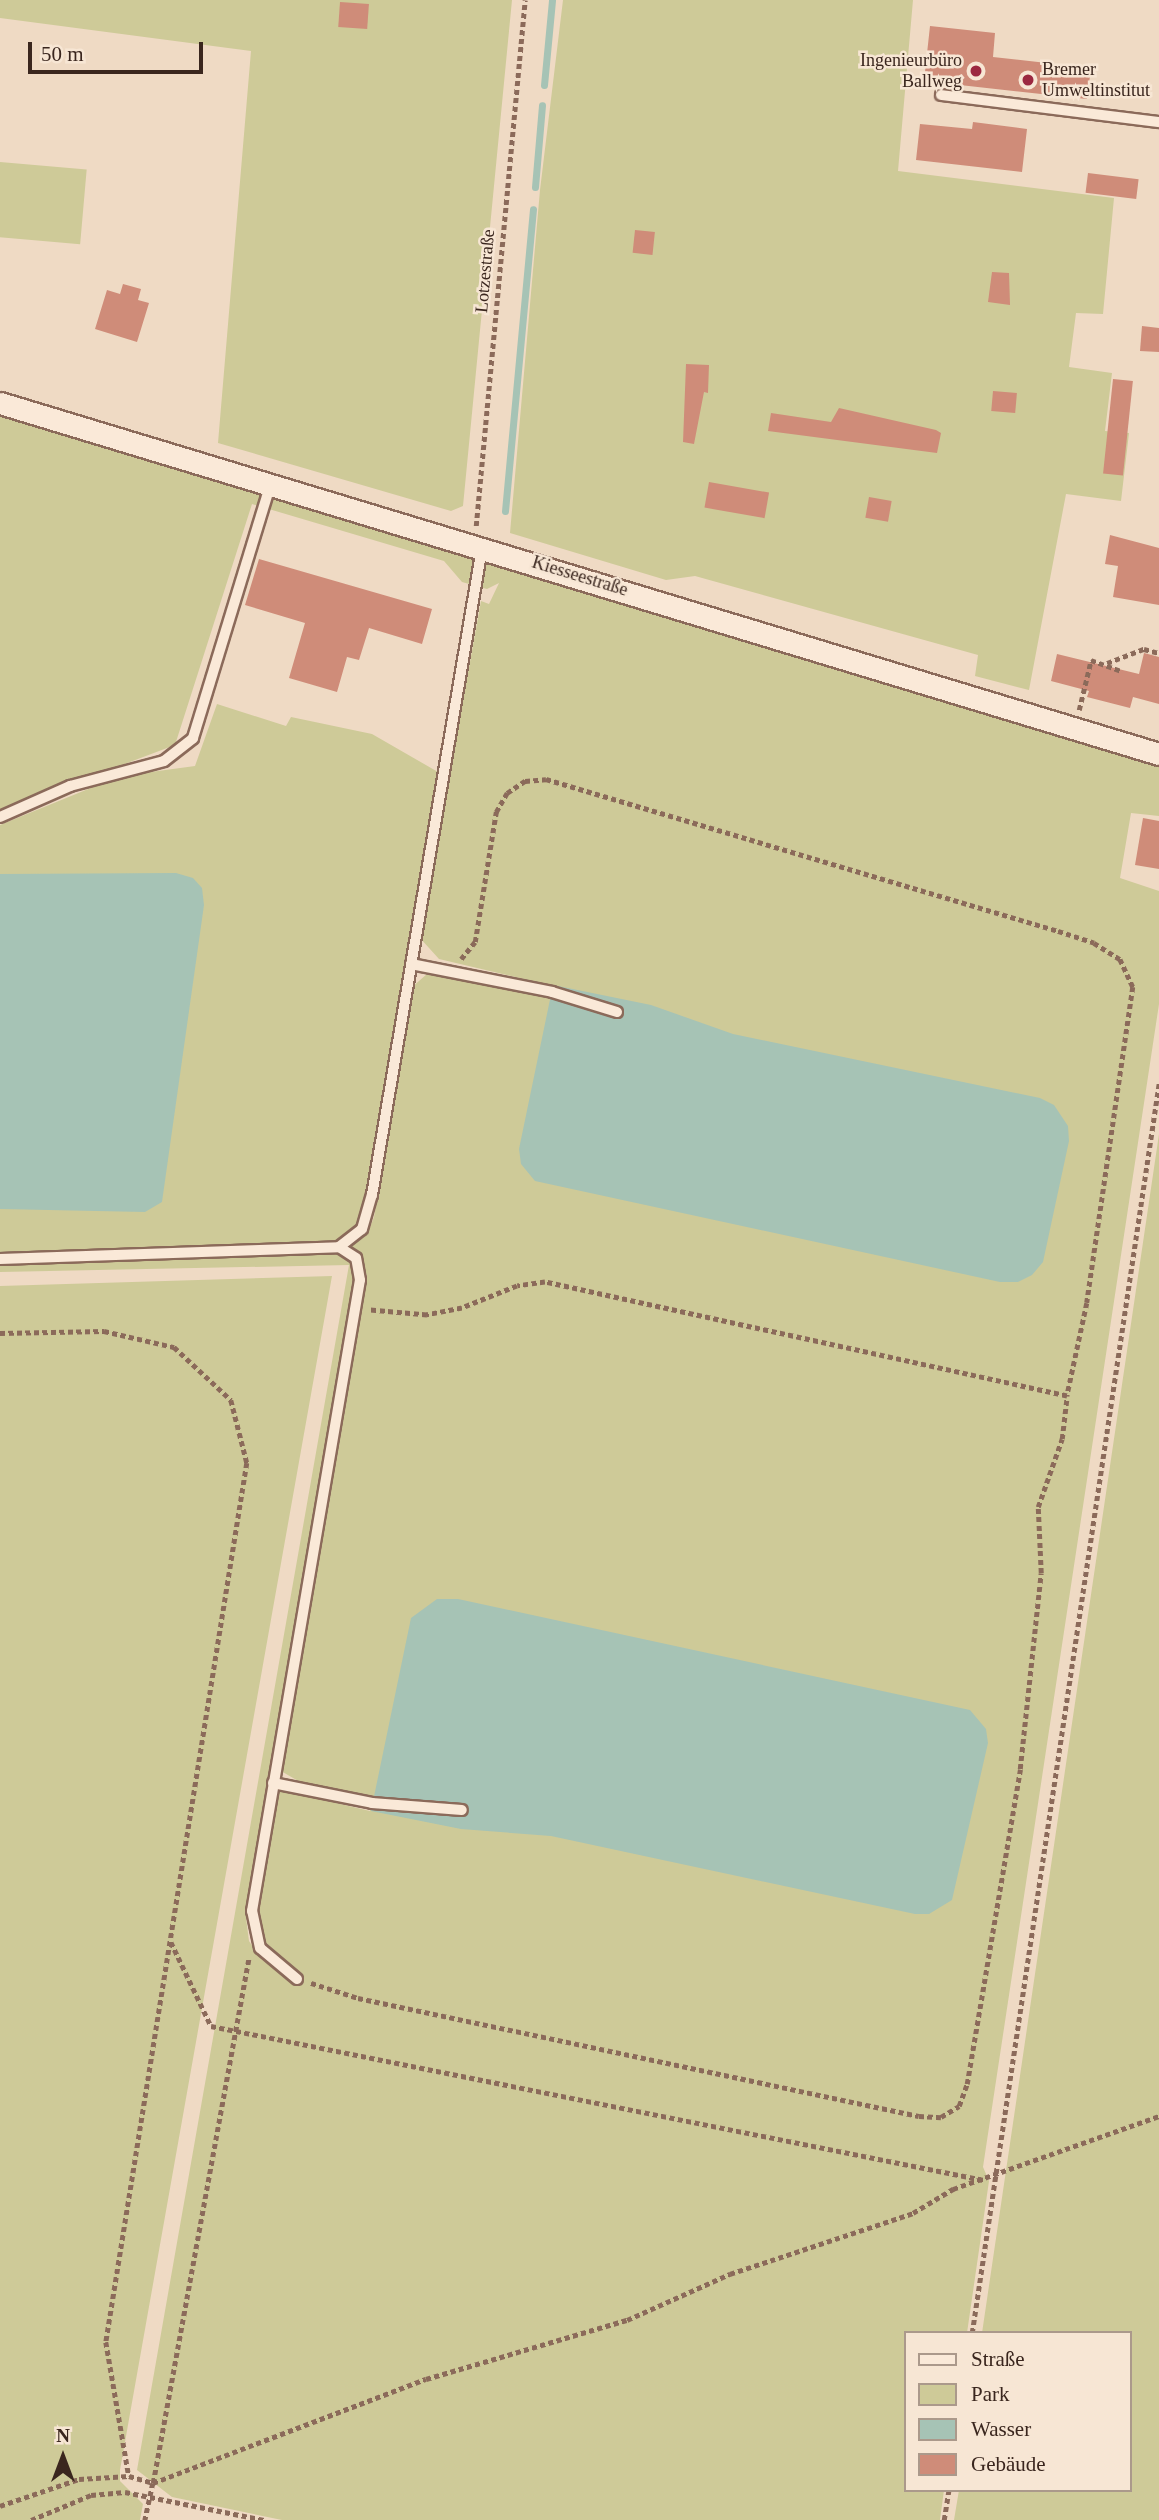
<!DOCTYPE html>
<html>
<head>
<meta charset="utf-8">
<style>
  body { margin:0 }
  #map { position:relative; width:1159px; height:2520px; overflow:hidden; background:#efdac4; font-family:Georgia,serif }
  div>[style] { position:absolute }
  .green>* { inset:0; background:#ceca98; transform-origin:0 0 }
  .water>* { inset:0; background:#a6c3b5 }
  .stream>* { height:7px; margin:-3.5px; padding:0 3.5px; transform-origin:3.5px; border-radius:3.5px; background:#a6c3b5 }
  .building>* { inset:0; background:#cf8c79; transform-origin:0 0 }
  .path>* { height:4.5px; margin-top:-2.25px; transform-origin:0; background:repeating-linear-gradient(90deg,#8b6a5a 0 5px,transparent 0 8.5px) }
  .roads { filter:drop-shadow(2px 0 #8b6a5a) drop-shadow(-2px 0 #8b6a5a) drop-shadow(0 2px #8b6a5a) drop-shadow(0 -2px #8b6a5a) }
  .service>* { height:10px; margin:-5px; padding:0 5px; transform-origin:5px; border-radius:5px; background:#fae9d8 }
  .minor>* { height:21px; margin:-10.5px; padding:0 10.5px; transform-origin:10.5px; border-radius:10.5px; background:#fae9d8 }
  .dots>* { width:19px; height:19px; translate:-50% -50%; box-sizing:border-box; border:4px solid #f7e6d4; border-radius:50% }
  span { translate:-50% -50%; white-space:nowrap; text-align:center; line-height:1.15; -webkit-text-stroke:5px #f7e6d4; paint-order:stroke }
  .poi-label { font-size:18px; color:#3a261e }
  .right { translate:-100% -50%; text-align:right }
  .left { translate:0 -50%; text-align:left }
  .street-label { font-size:18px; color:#3a261e }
  .legend { position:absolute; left:904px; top:2331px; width:228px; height:161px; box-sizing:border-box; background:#f7e6d4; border:2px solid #ab998b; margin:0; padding:9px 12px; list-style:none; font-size:21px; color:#3a261e }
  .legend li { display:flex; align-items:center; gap:14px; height:35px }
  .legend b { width:35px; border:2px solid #ab998b }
  .north { position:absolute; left:28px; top:2422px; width:70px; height:70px; -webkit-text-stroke:5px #f7e6d4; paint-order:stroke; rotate:0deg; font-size:19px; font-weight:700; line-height:28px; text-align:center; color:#3a261e }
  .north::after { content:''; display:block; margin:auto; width:24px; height:32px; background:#3a261e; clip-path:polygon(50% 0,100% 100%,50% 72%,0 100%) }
  .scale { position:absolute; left:28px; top:42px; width:175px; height:32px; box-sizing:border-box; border:4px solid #3a261e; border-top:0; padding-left:9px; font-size:21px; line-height:24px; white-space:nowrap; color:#3a261e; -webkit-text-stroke:5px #f7e6d4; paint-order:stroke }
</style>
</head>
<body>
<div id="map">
  <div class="green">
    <i style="clip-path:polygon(0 0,512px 0,463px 506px,451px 511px,218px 443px,251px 51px,0 18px)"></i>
    <i style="clip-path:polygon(563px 0,913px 0,898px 171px,1114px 198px,1103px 314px,1076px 313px,1069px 367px,1112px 373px,1105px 431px,1129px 433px,1121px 501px,1066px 494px,1029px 690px,975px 676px,978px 655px,695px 576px,666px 580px,510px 533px,540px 190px)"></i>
    <i style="left:0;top:162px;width:87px;height:75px;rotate:5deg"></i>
    <i style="clip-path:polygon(0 409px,514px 562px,1159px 766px,1159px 816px,1131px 813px,1120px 878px,1159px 891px,1159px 1004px,983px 2167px,989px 2181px,967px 2333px,905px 2333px,905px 2490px,944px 2490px,940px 2520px,282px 2520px,172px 2497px,137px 2470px,349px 1265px,0 1272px,0 1263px,339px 1254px,352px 1264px,355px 1279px,246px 1918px,249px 1941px,261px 1959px,293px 1981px,258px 1931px,256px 1915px,277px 1789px,370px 1811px,373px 1798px,300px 1782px,281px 1771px,367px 1276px,360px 1256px,350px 1247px,368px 1232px,374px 1217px,411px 988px,427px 974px,551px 996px,553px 986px,439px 959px,420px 938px,481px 601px,489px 604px,499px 583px,487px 589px,462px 582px,444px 561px,252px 504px,175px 745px,0 811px)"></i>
    <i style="clip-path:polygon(217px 704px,286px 726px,291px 717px,372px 734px,438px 772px,363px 1214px,357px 1226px,335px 1242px,0 1254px,0 825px,98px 785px,136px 774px,195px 766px)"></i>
    <i style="clip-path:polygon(1159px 1134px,1159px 2520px,954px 2520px,959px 2490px,1129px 2490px,1129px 2333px,982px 2333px)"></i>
    <i style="clip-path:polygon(332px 1276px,120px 2470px,120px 2481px,143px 2504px,140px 2520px,0 2520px,0 1286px)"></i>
  </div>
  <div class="water">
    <i style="clip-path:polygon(176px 873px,193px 878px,202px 888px,204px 905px,162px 1202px,145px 1212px,0 1209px,0 874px)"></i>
    <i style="clip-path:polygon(553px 985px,651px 1005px,733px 1034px,1040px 1098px,1054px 1105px,1068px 1126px,1069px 1141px,1043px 1262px,1032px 1275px,1018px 1282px,1000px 1282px,535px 1181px,521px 1164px,519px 1149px)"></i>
    <i style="clip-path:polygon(437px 1599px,458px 1599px,970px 1710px,986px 1729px,988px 1743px,952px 1900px,929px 1914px,915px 1914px,551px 1836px,461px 1829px,371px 1811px,411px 1618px)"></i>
  </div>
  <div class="stream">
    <i style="left:544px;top:85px;width:85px;rotate:-84.6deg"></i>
    <i style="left:535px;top:187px;width:82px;rotate:-85.1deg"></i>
    <i style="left:505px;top:511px;width:303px;rotate:-84.7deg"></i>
  </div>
  <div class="building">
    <i style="left:340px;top:2px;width:29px;height:25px;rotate:4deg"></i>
    <i style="clip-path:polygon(930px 26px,995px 33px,993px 57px,1091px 68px,1087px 99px,924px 81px)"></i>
    <i style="clip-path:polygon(973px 122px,1027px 129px,1022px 172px,916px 160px,920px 124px,972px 129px)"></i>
    <i style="left:1088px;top:173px;width:51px;height:20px;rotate:7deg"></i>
    <i style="left:635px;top:230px;width:20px;height:23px;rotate:6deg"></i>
    <i style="clip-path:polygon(992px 272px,1009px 273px,1010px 305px,988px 302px)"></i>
    <i style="clip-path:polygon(123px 284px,141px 289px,138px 300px,149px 303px,137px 342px,95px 329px,107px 290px,120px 294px)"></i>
    <i style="clip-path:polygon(1142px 326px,1159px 328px,1159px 352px,1140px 351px)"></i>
    <i style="clip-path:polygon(686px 364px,709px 365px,708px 393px,704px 392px,694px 444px,683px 442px)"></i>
    <i style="left:1113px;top:379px;width:20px;height:95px;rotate:6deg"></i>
    <i style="left:993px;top:391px;width:24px;height:20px;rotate:5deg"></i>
    <i style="clip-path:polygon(839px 408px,936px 430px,941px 433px,937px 453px,768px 431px,771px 413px,831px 422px)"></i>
    <i style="left:709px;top:482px;width:61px;height:26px;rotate:10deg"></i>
    <i style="left:869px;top:497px;width:23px;height:21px;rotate:10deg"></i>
    <i style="clip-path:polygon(1110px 535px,1159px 548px,1159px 605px,1113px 597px,1118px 566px,1105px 564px)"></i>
    <i style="clip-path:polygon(259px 559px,432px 609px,422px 644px,369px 628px,359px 660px,347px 657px,337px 692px,289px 678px,305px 623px,245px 605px)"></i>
    <i style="clip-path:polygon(1144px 653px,1159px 657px,1159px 704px,1133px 697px,1130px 708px,1087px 697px,1089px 691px,1051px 681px,1057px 654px,1139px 674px)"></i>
    <i style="clip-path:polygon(1143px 818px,1159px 821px,1159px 869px,1135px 865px)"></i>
  </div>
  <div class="path">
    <i style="left:476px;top:526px;width:528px;rotate:-84.68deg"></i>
    <i style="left:1107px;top:663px;width:40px;rotate:-21deg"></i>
    <i style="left:1144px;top:649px;width:16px;rotate:15deg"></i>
    <i style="left:1079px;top:710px;width:51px;rotate:-76.5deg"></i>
    <i style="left:1091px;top:660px;width:33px;rotate:20deg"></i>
    <i style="left:461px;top:959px;width:22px;rotate:-51deg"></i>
    <i style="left:475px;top:942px;width:132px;rotate:-80.8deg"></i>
    <i style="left:496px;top:812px;width:22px;rotate:-60deg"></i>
    <i style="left:507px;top:793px;width:22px;rotate:-34deg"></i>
    <i style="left:525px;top:781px;width:21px;rotate:-5deg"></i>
    <i style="left:546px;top:779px;width:534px;rotate:16.53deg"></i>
    <i style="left:1058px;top:931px;width:38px;rotate:18deg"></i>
    <i style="left:1094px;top:943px;width:31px;rotate:32deg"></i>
    <i style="left:1120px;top:959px;width:31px;rotate:65deg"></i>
    <i style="left:1133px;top:987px;width:319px;rotate:98.3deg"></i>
    <i style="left:1087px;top:1303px;width:95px;rotate:102.1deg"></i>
    <i style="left:0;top:1333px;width:104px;rotate:-1.1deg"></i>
    <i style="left:104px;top:1331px;width:72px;rotate:12.9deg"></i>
    <i style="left:174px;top:1347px;width:78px;rotate:42.9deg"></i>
    <i style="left:231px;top:1400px;width:65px;rotate:75.7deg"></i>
    <i style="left:247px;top:1463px;width:890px;rotate:99.11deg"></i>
    <i style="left:106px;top:2342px;width:136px;rotate:80.3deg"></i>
    <i style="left:171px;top:1942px;width:93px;rotate:64.5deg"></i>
    <i style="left:211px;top:2026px;width:788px;rotate:11.27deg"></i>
    <i style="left:311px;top:1983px;width:49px;rotate:17.7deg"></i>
    <i style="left:358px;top:1998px;width:573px;rotate:11.88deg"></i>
    <i style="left:919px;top:2116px;width:22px;rotate:3deg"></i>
    <i style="left:941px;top:2117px;width:21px;rotate:-31deg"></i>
    <i style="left:959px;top:2106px;width:23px;rotate:-70deg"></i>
    <i style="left:967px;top:2084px;width:319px;rotate:-80.4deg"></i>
    <i style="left:1020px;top:1769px;width:197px;rotate:-83.9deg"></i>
    <i style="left:1041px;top:1573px;width:66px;rotate:-92.6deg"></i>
    <i style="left:1038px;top:1507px;width:72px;rotate:-70.6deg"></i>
    <i style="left:1062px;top:1439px;width:43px;rotate:-83.4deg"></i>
    <i style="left:1067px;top:1396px;width:534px;rotate:-167.68deg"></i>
    <i style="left:545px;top:1282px;width:28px;rotate:172deg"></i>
    <i style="left:517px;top:1286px;width:59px;rotate:158.2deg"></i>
    <i style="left:462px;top:1308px;width:36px;rotate:169deg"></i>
    <i style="left:427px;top:1315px;width:57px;rotate:-175deg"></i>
    <i style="left:972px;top:2333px;width:1264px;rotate:-81.49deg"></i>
    <i style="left:153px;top:2483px;width:292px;rotate:-20.9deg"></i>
    <i style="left:426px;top:2379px;width:209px;rotate:-16.4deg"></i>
    <i style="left:627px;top:2320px;width:113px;rotate:-24.1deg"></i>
    <i style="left:730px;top:2274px;width:193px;rotate:-18.4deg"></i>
    <i style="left:913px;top:2213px;width:47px;rotate:-31deg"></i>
    <i style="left:953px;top:2189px;width:219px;rotate:-19.5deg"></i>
    <i style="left:153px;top:2483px;width:535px;rotate:-79.66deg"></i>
    <i style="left:0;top:2506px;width:83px;rotate:-18.9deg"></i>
    <i style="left:79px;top:2479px;width:50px;rotate:-3.4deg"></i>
    <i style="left:129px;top:2476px;width:25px;rotate:16deg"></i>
    <i style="left:153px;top:2483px;width:38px;rotate:102deg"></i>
    <i style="left:31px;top:2520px;width:65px;rotate:-22.6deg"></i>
    <i style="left:91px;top:2495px;width:34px;rotate:-5deg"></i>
    <i style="left:125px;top:2492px;width:142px;rotate:11.4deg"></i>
    <i style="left:944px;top:2520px;width:30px;rotate:-81deg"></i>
  </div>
  <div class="roads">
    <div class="service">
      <i style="left:941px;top:95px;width:220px;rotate:7.1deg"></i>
      <i style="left:0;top:817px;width:77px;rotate:-23.9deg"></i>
      <i style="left:70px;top:786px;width:97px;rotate:-14.9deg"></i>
      <i style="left:164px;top:761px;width:37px;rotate:-38deg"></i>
      <i style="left:193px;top:738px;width:267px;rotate:-73deg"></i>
      <i style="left:411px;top:964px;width:144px;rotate:11.2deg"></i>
      <i style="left:552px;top:992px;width:68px;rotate:17.1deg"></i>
      <i style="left:0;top:1259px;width:339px;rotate:-2deg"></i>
      <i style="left:339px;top:1247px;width:29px;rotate:-38deg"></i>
      <i style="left:362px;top:1229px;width:35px;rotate:-74deg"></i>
      <i style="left:372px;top:1195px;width:656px;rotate:-80.35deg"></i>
      <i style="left:273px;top:1783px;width:101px;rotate:11.4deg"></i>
      <i style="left:372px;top:1803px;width:90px;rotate:4.4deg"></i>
      <i style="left:297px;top:1979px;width:48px;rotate:-140deg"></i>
      <i style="left:260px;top:1948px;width:38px;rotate:-102deg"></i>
      <i style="left:252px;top:1911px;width:640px;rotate:-80.29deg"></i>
      <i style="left:360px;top:1280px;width:22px;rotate:-100deg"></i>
      <i style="left:356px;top:1258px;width:20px;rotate:-147deg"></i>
    </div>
    <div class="minor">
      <i style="left:0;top:403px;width:1211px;rotate:16.85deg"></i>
    </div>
  </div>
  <div class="dots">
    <i style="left:976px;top:71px;background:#9c2840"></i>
    <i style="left:1028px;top:80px;background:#9c2840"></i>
  </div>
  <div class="poi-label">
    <span class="right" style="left:962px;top:71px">Ingenieurbüro<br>Ballweg</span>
    <span class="left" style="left:1042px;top:80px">Bremer<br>Umweltinstitut</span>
  </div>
  <div class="street-label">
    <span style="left:485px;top:271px;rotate:-85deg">Lotzestraße</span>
    <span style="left:580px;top:576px;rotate:17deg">Kiesseestraße</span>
  </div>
  <ul class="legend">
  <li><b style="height:9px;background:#fae9d8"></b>Straße</li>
  <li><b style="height:19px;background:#ceca98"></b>Park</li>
  <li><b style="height:19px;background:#a6c3b5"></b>Wasser</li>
  <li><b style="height:19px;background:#cf8c79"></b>Gebäude</li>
  </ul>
  <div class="north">N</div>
  <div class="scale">50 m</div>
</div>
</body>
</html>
